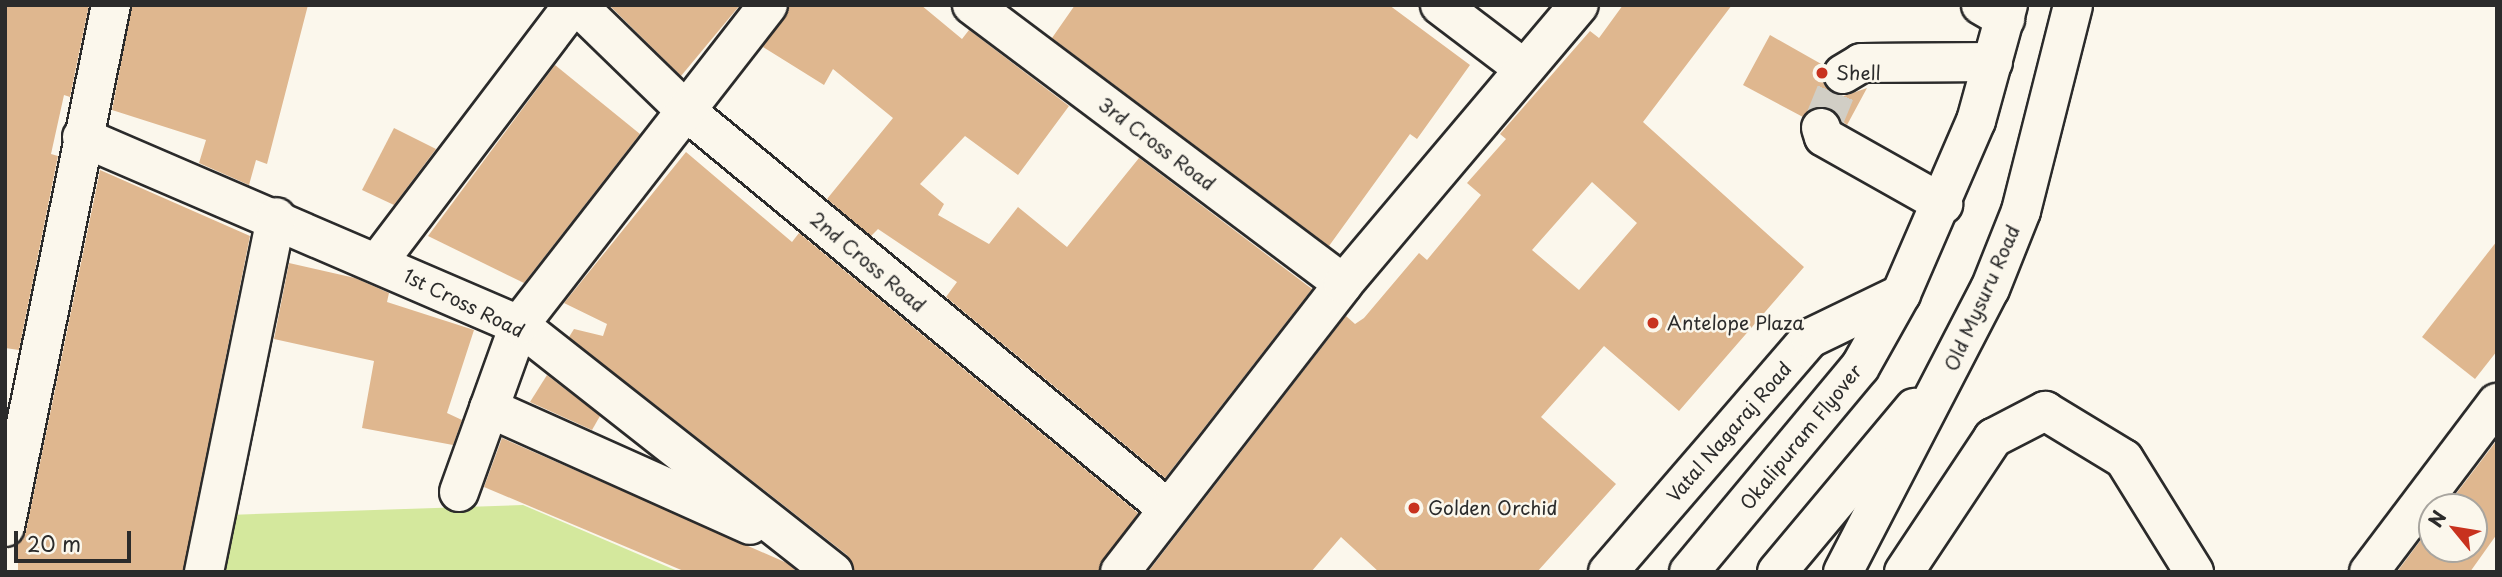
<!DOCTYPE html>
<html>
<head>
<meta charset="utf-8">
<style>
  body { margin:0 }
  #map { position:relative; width:2502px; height:577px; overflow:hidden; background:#fbf7ec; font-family:"Playpen Sans",sans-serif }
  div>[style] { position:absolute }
  .green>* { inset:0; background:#d4e89d }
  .building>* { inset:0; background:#dfb78f }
  .minor-tunnel>* { height:38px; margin-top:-19px; transform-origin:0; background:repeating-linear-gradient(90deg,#d1cec5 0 38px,transparent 0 57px) }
  .roads { filter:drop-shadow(2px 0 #2b2b2b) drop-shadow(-2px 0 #2b2b2b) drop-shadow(0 2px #2b2b2b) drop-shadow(0 -2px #2b2b2b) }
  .minor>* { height:38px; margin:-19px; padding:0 19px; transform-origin:19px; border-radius:19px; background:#fbf7ec }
  .major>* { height:38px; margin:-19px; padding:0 19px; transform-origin:19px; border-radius:19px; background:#fbf7ec }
  .dots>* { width:19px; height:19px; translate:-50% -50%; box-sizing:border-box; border:4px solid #fbf7ec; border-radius:50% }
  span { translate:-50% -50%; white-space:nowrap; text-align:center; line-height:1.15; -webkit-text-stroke:5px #fbf7ec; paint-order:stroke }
  .poi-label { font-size:19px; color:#2b2b2b }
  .left { translate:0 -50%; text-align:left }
  .street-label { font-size:19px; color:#2b2b2b }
  .frame { position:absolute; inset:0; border:7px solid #2b2b2b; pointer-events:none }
  .north { position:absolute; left:2418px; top:493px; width:70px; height:70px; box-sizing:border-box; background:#fbf7ec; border:2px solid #a8a59f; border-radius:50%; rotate:300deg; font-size:19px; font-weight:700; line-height:28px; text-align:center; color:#2b2b2b }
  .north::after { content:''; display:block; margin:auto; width:24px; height:32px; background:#c8321e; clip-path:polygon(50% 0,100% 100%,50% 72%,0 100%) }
  .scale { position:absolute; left:14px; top:531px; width:117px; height:32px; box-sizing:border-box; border:4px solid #2b2b2b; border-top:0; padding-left:9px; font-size:21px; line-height:24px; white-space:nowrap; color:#2b2b2b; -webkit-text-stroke:5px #fbf7ec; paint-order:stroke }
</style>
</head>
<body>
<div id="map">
  <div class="green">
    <i style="clip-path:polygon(523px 505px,680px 572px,217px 572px,228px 515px)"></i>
  </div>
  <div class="building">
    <i style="clip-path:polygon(5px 5px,89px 5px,70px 97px,64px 95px,51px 154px,58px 156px,19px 350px,5px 348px)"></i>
    <i style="clip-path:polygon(132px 5px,308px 5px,267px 164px,256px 160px,249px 185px,199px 163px,206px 140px,112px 110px)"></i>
    <i style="clip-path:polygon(609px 5px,740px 5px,681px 76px)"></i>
    <i style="clip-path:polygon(789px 5px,921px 5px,962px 39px,969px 30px,1069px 106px,1018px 175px,965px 136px,920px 184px,944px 204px,938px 215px,989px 244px,1018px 207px,1067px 247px,1139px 158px,1312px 289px,1165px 478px,946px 297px,957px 282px,878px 229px,871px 236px,827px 199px,893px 118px,833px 69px,824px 85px,763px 47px)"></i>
    <i style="clip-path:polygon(1075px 5px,1389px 5px,1470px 65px,1417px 139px,1410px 134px,1329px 246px,1052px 38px)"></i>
    <i style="clip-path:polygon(evenodd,1623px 5px,1732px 5px,1643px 122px,1804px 267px,1679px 411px,1604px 346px,1541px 417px,1616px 484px,1537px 572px,1379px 572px,1341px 537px,1311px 572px,1148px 572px,1346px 316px,1355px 324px,1364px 318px,1419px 253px,1427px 260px,1481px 195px,1467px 183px,1506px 139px,1500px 134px,1590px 31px,1599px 38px,1623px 5px,1592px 182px,1637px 223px,1579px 290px,1532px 250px,1592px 182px)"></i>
    <i style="clip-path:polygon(1770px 35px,1823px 65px,1824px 85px,1832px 93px,1844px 96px,1867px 88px,1847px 125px,1826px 107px,1813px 108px,1803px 117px,1743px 85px)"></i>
    <i style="clip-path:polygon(555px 65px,640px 134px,524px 283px,428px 236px)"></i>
    <i style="clip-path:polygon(394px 128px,436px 149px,394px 205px,362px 190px)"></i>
    <i style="clip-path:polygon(686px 152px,792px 242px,799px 233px,1138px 513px,1099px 572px,854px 572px,847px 555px,569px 337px,574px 329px,603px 336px,607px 324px,564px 303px)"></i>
    <i style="clip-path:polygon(100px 170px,250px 236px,183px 572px,18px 572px,18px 544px,26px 531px)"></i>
    <i style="clip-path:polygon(2497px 241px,2497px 351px,2475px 379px,2422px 337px)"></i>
    <i style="clip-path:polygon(289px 263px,355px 278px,389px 293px,387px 302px,474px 330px,447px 413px,462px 420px,453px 445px,362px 428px,374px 361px,274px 339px)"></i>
    <i style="clip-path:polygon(547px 375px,600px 416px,592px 430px,530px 402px)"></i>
    <i style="clip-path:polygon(502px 438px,787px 563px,797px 572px,686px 572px,484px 487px)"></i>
    <i style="clip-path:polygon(2497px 440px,2497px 534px,2470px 572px,2397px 572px,2432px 525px,2432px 549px,2474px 549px,2474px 507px,2446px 507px)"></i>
  </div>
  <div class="minor-tunnel">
    <i style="left:1821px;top:128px;width:58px;rotate:-67.8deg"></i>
  </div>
  <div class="roads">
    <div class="minor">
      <i style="left:577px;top:5px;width:152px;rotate:44.2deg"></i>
      <i style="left:686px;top:111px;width:625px;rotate:39.55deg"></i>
      <i style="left:972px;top:5px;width:464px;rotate:36.9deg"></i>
      <i style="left:1440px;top:5px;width:104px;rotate:37.2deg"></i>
      <i style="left:1981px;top:5px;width:28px;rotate:30deg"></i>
      <i style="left:1843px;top:74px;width:21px;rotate:-31deg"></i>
      <i style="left:1861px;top:63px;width:132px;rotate:-0.4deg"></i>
      <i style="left:1821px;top:128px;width:9px;rotate:72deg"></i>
      <i style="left:1824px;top:137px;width:137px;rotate:29.4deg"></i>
      <i style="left:82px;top:137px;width:476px;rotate:23.3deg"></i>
      <i style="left:519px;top:325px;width:400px;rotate:38.2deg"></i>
      <i style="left:378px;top:262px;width:323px;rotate:-52.8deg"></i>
      <i style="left:489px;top:408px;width:286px;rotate:24.1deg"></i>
      <i style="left:459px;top:492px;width:177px;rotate:-70.2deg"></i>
      <i style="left:519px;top:325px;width:405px;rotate:-52.1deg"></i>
      <i style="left:5px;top:527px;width:533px;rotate:-78.52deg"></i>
      <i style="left:204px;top:572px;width:362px;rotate:-78.5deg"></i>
      <i style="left:1120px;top:572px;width:364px;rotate:-52.2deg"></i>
      <i style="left:1343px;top:284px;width:365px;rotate:-49.8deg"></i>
      <i style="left:1904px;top:572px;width:161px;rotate:-56.4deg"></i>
      <i style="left:1993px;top:438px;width:59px;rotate:-27.4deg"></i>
      <i style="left:2045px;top:411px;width:92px;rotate:31.3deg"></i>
      <i style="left:2124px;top:459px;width:133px;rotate:58.2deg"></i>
      <i style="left:2369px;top:572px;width:212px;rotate:-52.9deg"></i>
    </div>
    <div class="major">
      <i style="left:1608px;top:572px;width:309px;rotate:-49.2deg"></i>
      <i style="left:1810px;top:338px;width:101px;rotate:-25.8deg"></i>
      <i style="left:1689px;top:572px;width:267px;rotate:-50.2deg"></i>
      <i style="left:1860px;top:367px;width:84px;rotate:-60.7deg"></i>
      <i style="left:1901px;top:294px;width:189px;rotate:-66.6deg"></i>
      <i style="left:1976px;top:121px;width:120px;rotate:-74.6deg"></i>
      <i style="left:1777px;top:572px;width:214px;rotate:-50.1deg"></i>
      <i style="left:1843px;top:572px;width:319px;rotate:-62.6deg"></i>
      <i style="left:1990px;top:289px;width:84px;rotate:-68.3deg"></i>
      <i style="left:2021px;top:211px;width:212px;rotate:-75.8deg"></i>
    </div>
  </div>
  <div class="dots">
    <i style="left:1822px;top:73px;background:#c8321e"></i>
    <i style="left:1653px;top:323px;background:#c8321e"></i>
    <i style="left:1414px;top:508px;background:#c8321e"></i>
  </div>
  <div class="poi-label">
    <span class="left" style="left:1836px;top:73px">Shell</span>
    <span class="left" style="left:1667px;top:323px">Antelope Plaza</span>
    <span class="left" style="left:1428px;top:508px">Golden Orchid</span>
  </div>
  <div class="street-label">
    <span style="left:1157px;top:144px;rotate:37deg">3rd Cross Road</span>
    <span style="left:868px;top:262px;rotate:40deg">2nd Cross Road</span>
    <span style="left:1982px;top:298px;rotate:-66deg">Old Mysuru Road</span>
    <span style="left:464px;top:303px;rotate:26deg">1st Cross Road</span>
    <span style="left:1729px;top:432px;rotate:-49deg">Vatal Nagaraj Road</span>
    <span style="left:1801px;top:437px;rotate:-51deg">Okalipuram Flyover</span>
  </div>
  <div class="frame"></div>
  <div class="north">N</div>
  <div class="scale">20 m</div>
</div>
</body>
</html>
